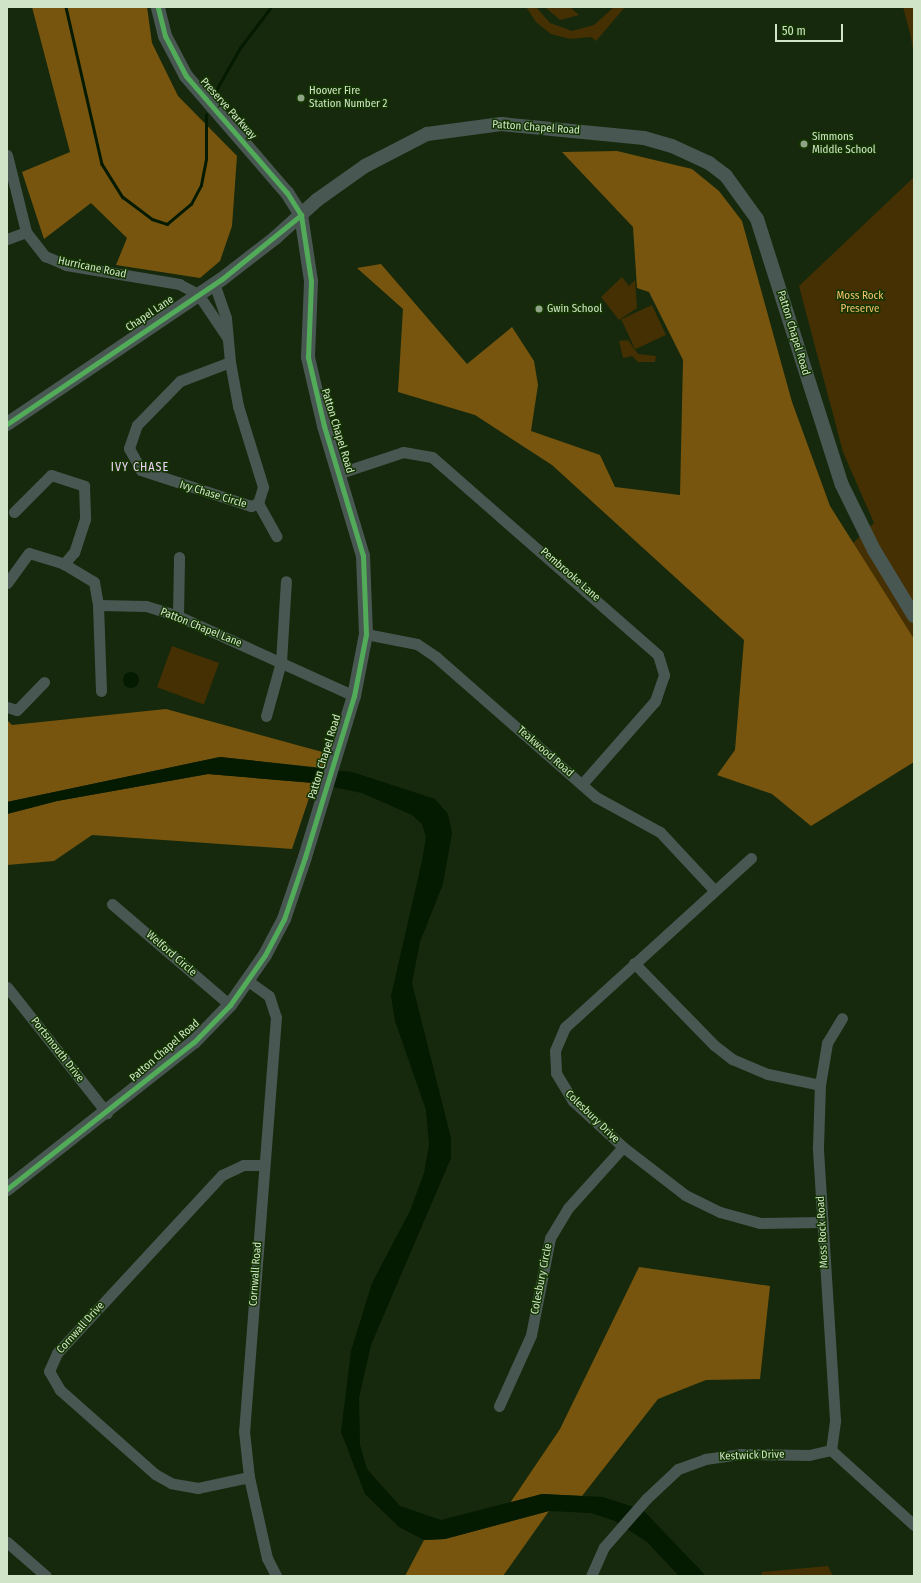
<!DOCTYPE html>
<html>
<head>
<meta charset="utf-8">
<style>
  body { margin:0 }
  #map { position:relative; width:921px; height:1583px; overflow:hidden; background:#16290c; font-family:"Fira Sans Condensed",sans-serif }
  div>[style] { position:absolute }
  .green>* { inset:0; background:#443002; transform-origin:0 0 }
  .forest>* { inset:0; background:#77550e }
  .water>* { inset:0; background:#041a01 }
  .round { border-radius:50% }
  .stream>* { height:2.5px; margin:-1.25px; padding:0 1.25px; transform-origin:1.25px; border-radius:1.25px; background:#041a01 }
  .minor>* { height:11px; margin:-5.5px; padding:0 5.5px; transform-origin:5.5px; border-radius:5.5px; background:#495753 }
  .tertiary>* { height:14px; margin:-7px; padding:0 7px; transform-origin:7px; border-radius:7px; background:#495753 }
  .cycleway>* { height:5px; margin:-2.5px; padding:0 2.5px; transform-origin:2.5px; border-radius:2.5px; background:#51ab58 }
  .dots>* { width:11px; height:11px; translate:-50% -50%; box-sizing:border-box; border:2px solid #133500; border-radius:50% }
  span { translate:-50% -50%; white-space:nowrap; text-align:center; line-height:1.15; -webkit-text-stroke:3px #133500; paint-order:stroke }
  .poi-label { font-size:11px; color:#d0e5c8 }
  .left { translate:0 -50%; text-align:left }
  .street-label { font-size:11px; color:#d0e5c8 }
  .park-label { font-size:11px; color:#f8c16d }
  .neighbourhood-label { font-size:12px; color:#eed2f8; letter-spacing:1px }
  .frame { position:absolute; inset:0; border:8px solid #d0e5c8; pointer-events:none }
  .scale { position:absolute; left:775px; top:24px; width:68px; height:18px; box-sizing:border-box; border:2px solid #d0e5c8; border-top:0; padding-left:5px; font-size:12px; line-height:14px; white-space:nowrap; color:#d0e5c8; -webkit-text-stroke:3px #133500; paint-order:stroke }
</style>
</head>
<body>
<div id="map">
  <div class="green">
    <i style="clip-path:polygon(526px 7px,536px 7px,550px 23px,572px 31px,594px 25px,614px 7px,625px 7px,596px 41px,591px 37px,570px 39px,551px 34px,536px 22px)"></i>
    <i style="clip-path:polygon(545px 7px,570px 7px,579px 15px,560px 20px)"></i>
    <i style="clip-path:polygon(903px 7px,914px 7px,914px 58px,911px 37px)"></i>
    <i style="clip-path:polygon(914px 177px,914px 668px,847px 549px,874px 523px,843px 452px,799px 286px)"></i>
    <i style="clip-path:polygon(622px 277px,629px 286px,635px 280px,637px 308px,619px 320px,601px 297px)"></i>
    <i style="left:652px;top:305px;width:33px;height:34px;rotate:65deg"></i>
    <i style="clip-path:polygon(628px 340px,638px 354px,656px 356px,655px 362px,638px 362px,632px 356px,623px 358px,619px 341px)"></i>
    <i style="left:172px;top:646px;width:50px;height:44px;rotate:20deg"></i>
    <i style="clip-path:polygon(828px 1566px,833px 1576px,761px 1576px,762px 1572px)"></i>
  </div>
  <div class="forest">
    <i style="clip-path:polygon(32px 7px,147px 7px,152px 43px,178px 96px,237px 156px,232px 226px,220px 261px,200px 278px,116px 265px,127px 238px,91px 203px,44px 239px,22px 172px,70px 152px)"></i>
    <i style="clip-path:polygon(617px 151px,692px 169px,719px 191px,742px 221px,792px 402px,830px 506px,914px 639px,914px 762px,811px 826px,772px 794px,717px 775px,735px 750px,744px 640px,552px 465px,475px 415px,398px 392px,403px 309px,357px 268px,381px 264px,467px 364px,512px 327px,534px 361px,538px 385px,531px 431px,600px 455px,615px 487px,680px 495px,683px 360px,649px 292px,637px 288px,633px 227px,562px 152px)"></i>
    <i style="clip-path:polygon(166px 709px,326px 753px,323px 768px,220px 757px,7px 802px,7px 720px,12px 725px)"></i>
    <i style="clip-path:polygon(208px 774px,314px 783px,292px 849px,92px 835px,54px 861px,7px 865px,7px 814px,57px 801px)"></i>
    <i style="clip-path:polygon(639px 1267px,770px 1286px,760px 1379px,706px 1380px,658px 1399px,582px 1496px,542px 1494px,510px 1503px,560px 1429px)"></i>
    <i style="clip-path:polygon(549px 1511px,503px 1576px,405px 1576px,424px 1540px,445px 1539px)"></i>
  </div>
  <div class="water">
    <i class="round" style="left:123px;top:672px;width:16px;height:16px"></i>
    <i style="clip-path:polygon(220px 757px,352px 772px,435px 799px,448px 814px,452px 833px,443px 884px,420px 942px,412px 983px,451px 1138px,451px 1158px,371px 1345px,359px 1398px,360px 1445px,367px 1469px,400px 1506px,441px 1520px,542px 1494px,603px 1497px,643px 1510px,706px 1576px,679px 1576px,647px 1542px,615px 1521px,591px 1513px,549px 1511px,445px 1539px,424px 1540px,399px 1527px,365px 1494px,341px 1432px,351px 1351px,372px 1283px,410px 1211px,424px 1173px,429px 1145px,426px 1110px,395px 1021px,391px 996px,422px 861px,426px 837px,422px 824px,412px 815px,362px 793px,314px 783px,208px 774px,57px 801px,7px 814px,7px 802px)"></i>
  </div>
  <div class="stream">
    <i style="left:66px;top:7px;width:161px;rotate:77.1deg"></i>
    <i style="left:102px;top:164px;width:39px;rotate:58deg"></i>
    <i style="left:123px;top:197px;width:36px;rotate:37deg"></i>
    <i style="left:152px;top:219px;width:16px;rotate:18deg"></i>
    <i style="left:167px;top:224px;width:31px;rotate:-40deg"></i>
    <i style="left:191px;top:204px;width:21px;rotate:-62deg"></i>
    <i style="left:201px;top:185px;width:26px;rotate:-79deg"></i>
    <i style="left:206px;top:159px;width:44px;rotate:-90deg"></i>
    <i style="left:215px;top:92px;width:51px;rotate:-60.4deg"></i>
    <i style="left:240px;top:48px;width:51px;rotate:-52.9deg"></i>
  </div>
  <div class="minor">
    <i style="left:7px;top:155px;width:79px;rotate:76.1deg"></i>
    <i style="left:26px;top:232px;width:31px;rotate:52deg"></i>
    <i style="left:45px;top:256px;width:23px;rotate:23deg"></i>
    <i style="left:66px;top:265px;width:115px;rotate:9.5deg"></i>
    <i style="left:179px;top:284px;width:21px;rotate:28deg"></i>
    <i style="left:198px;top:294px;width:52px;rotate:56deg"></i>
    <i style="left:7px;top:239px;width:20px;rotate:-20deg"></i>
    <i style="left:214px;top:283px;width:37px;rotate:71deg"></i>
    <i style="left:226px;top:318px;width:44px;rotate:84.8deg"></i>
    <i style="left:230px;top:362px;width:45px;rotate:79.7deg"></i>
    <i style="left:238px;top:406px;width:85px;rotate:72.8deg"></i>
    <i style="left:263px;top:487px;width:17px;rotate:107deg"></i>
    <i style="left:258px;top:503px;width:8px;rotate:157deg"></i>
    <i style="left:251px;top:506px;width:116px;rotate:-161.9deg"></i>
    <i style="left:141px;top:470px;width:25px;rotate:-119deg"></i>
    <i style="left:129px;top:448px;width:24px;rotate:-71deg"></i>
    <i style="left:137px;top:425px;width:62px;rotate:-45.7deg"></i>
    <i style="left:180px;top:381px;width:53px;rotate:-20.8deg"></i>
    <i style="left:340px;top:473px;width:66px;rotate:-18.4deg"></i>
    <i style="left:403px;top:452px;width:29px;rotate:10deg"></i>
    <i style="left:432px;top:457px;width:300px;rotate:41.2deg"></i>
    <i style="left:658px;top:655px;width:21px;rotate:73deg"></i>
    <i style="left:664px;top:675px;width:28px;rotate:109deg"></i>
    <i style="left:655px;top:701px;width:111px;rotate:131.3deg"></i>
    <i style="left:258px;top:503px;width:38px;rotate:61deg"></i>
    <i style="left:14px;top:512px;width:52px;rotate:-45deg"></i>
    <i style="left:51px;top:475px;width:35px;rotate:18deg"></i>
    <i style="left:84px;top:486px;width:33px;rotate:88deg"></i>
    <i style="left:85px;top:519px;width:35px;rotate:108deg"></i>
    <i style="left:74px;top:552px;width:16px;rotate:130deg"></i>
    <i style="left:7px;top:583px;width:37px;rotate:-54deg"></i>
    <i style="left:29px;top:553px;width:37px;rotate:17deg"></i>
    <i style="left:64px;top:564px;width:35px;rotate:31deg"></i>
    <i style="left:94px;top:582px;width:23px;rotate:80deg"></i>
    <i style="left:98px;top:605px;width:48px;rotate:1.2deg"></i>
    <i style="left:146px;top:606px;width:34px;rotate:17deg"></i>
    <i style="left:178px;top:616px;width:193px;rotate:24.4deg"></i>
    <i style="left:98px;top:605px;width:86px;rotate:88deg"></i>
    <i style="left:178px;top:616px;width:59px;rotate:-89deg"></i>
    <i style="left:366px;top:634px;width:52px;rotate:11.1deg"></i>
    <i style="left:417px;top:644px;width:23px;rotate:34deg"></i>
    <i style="left:436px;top:657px;width:213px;rotate:41.2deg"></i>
    <i style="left:596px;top:797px;width:73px;rotate:28.7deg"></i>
    <i style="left:660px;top:832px;width:79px;rotate:47deg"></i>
    <i style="left:7px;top:707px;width:10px;rotate:17deg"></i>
    <i style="left:17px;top:710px;width:39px;rotate:-46deg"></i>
    <i style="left:266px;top:716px;width:56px;rotate:-74.5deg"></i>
    <i style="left:281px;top:662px;width:81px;rotate:-86.5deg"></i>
    <i style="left:751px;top:858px;width:251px;rotate:137.7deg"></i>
    <i style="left:565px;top:1027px;width:26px;rotate:113deg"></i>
    <i style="left:555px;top:1051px;width:22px;rotate:87deg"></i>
    <i style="left:556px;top:1073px;width:33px;rotate:59deg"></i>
    <i style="left:573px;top:1101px;width:68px;rotate:42.6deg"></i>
    <i style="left:623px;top:1147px;width:78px;rotate:37.7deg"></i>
    <i style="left:685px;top:1195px;width:39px;rotate:26deg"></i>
    <i style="left:720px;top:1212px;width:41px;rotate:15.4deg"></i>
    <i style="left:760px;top:1223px;width:61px;rotate:-0.9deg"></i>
    <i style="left:112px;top:904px;width:155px;rotate:40.6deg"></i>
    <i style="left:634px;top:963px;width:115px;rotate:45.7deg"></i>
    <i style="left:714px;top:1045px;width:23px;rotate:38deg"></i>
    <i style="left:732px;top:1059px;width:39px;rotate:23deg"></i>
    <i style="left:768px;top:1074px;width:53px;rotate:11.9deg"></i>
    <i style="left:247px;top:980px;width:27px;rotate:36deg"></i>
    <i style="left:269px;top:996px;width:22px;rotate:72deg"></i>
    <i style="left:276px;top:1017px;width:415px;rotate:94.4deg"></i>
    <i style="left:244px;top:1431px;width:46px;rotate:83.8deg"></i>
    <i style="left:249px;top:1477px;width:83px;rotate:77.5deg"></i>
    <i style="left:267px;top:1558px;width:20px;rotate:63deg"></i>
    <i style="left:7px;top:987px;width:161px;rotate:51.6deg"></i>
    <i style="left:499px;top:1406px;width:78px;rotate:-65.7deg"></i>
    <i style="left:531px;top:1335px;width:99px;rotate:-78.9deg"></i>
    <i style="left:550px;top:1238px;width:35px;rotate:-59deg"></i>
    <i style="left:568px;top:1208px;width:82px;rotate:-48deg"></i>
    <i style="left:831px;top:1450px;width:30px;rotate:-82deg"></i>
    <i style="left:835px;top:1420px;width:274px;rotate:-93.6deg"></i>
    <i style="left:818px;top:1147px;width:62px;rotate:-88.2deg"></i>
    <i style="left:820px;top:1085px;width:43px;rotate:-80.5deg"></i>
    <i style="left:827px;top:1043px;width:29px;rotate:-59deg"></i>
    <i style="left:249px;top:1477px;width:52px;rotate:167.8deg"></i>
    <i style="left:198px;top:1488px;width:27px;rotate:-170deg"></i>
    <i style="left:171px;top:1483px;width:18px;rotate:-151deg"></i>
    <i style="left:155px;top:1474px;width:127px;rotate:-138.5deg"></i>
    <i style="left:60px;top:1390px;width:22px;rotate:-120deg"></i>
    <i style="left:49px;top:1371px;width:20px;rotate:-66deg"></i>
    <i style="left:57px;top:1353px;width:243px;rotate:-47.2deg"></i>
    <i style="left:222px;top:1175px;width:23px;rotate:-25deg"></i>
    <i style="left:243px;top:1165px;width:21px"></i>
    <i style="left:7px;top:1542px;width:52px;rotate:41.1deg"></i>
    <i style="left:591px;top:1576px;width:32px;rotate:-66deg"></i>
    <i style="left:604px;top:1547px;width:64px;rotate:-48.8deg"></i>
    <i style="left:646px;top:1499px;width:44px;rotate:-43.2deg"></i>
    <i style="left:678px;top:1469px;width:29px;rotate:-20deg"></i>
    <i style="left:705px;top:1459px;width:35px;rotate:-8deg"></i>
    <i style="left:740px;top:1454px;width:69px;rotate:0.8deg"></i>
    <i style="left:809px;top:1455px;width:23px;rotate:-13deg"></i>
    <i style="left:831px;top:1450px;width:112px;rotate:42.1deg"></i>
  </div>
  <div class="tertiary">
    <i style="left:7px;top:424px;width:259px;rotate:-34deg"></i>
    <i style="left:222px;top:279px;width:67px;rotate:-37.7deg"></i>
    <i style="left:275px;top:238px;width:57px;rotate:-42.1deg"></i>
    <i style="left:317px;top:200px;width:59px;rotate:-35.3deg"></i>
    <i style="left:365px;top:166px;width:70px;rotate:-27.3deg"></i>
    <i style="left:427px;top:134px;width:75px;rotate:-7.7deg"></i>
    <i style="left:501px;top:124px;width:144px;rotate:5.6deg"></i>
    <i style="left:644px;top:138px;width:29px;rotate:16deg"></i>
    <i style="left:672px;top:146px;width:41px;rotate:24.7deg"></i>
    <i style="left:709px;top:163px;width:21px;rotate:37deg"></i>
    <i style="left:726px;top:176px;width:53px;rotate:54.2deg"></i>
    <i style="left:757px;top:219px;width:279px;rotate:72.3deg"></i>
    <i style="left:842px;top:485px;width:72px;rotate:63.8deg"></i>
    <i style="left:874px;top:550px;width:77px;rotate:58.8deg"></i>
    <i style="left:7px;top:1189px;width:238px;rotate:-38.2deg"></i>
    <i style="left:194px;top:1042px;width:52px;rotate:-45.8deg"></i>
    <i style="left:230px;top:1005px;width:61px;rotate:-55deg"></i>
    <i style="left:265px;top:955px;width:41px;rotate:-62.2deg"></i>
    <i style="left:284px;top:919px;width:65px;rotate:-71.3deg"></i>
    <i style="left:305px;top:857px;width:168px;rotate:-73.1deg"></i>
    <i style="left:354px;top:696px;width:63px;rotate:-79deg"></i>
    <i style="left:366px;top:634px;width:78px;rotate:-92.2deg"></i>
    <i style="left:363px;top:556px;width:136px;rotate:-106.7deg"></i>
    <i style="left:324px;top:426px;width:71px;rotate:-103.1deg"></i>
    <i style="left:308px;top:357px;width:76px;rotate:-87.7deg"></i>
    <i style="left:311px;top:281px;width:67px;rotate:-98.6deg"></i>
    <i style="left:301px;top:215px;width:26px;rotate:-122deg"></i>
    <i style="left:287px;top:193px;width:155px;rotate:-130.8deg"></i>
    <i style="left:186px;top:76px;width:45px;rotate:-117.7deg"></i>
    <i style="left:165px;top:36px;width:30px;rotate:-104deg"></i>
  </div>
  <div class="cycleway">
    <i style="left:7px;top:424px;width:259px;rotate:-34deg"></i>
    <i style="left:222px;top:279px;width:102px;rotate:-39deg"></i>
    <i style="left:7px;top:1189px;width:238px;rotate:-38.2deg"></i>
    <i style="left:194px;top:1042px;width:52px;rotate:-45.8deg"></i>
    <i style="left:230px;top:1005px;width:61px;rotate:-55deg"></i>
    <i style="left:265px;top:955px;width:41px;rotate:-62.2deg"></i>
    <i style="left:284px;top:919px;width:65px;rotate:-71.3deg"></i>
    <i style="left:305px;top:857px;width:168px;rotate:-73.1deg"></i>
    <i style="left:354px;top:696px;width:63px;rotate:-79deg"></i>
    <i style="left:366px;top:634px;width:78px;rotate:-92.2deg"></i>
    <i style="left:363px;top:556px;width:136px;rotate:-106.7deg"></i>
    <i style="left:324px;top:426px;width:71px;rotate:-103.1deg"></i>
    <i style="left:308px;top:357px;width:76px;rotate:-87.7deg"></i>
    <i style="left:311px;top:281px;width:67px;rotate:-98.6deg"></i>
    <i style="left:301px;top:215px;width:26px;rotate:-122deg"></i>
    <i style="left:287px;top:193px;width:155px;rotate:-130.8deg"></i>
    <i style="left:186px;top:76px;width:45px;rotate:-117.7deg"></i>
    <i style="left:165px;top:36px;width:30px;rotate:-104deg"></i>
  </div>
  <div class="dots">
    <i style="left:301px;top:98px;background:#8fa386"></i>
    <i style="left:804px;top:144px;background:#8fa386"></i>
    <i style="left:539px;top:309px;background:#8fa386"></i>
  </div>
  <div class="poi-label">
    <span class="left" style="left:309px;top:98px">Hoover Fire<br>Station Number 2</span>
    <span class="left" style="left:812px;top:144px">Simmons<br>Middle School</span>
    <span class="left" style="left:547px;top:309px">Gwin School</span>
  </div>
  <div class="street-label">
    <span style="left:228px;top:109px;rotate:48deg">Preserve Parkway</span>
    <span style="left:536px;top:128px;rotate:4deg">Patton Chapel Road</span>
    <span style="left:92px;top:268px;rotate:12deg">Hurricane Road</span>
    <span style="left:150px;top:314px;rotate:-34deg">Chapel Lane</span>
    <span style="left:793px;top:333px;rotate:73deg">Patton Chapel Road</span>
    <span style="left:337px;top:431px;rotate:73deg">Patton Chapel Road</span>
    <span style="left:213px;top:495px;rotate:17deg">Ivy Chase Circle</span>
    <span style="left:570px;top:575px;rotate:41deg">Pembrooke Lane</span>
    <span style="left:201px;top:628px;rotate:22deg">Patton Chapel Lane</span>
    <span style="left:545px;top:752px;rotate:41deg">Teakwood Road</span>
    <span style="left:325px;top:757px;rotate:-73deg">Patton Chapel Road</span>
    <span style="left:171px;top:954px;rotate:41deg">Welford Circle</span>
    <span style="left:57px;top:1050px;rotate:52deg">Portsmouth Drive</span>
    <span style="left:165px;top:1051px;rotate:-41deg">Patton Chapel Road</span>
    <span style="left:592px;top:1117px;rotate:44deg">Colesbury Drive</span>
    <span style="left:823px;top:1232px;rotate:-93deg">Moss Rock Road</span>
    <span style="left:256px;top:1274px;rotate:-86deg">Cornwall Road</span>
    <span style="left:542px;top:1279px;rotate:-79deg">Colesbury Circle</span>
    <span style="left:81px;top:1328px;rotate:-48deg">Cornwall Drive</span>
    <span style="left:752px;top:1456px;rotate:-2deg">Kestwick Drive</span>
  </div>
  <div class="park-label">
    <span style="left:860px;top:303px">Moss Rock<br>Preserve</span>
  </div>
  <div class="neighbourhood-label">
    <span style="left:140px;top:468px">IVY CHASE</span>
  </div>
  <div class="frame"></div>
  <div class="scale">50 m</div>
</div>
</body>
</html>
